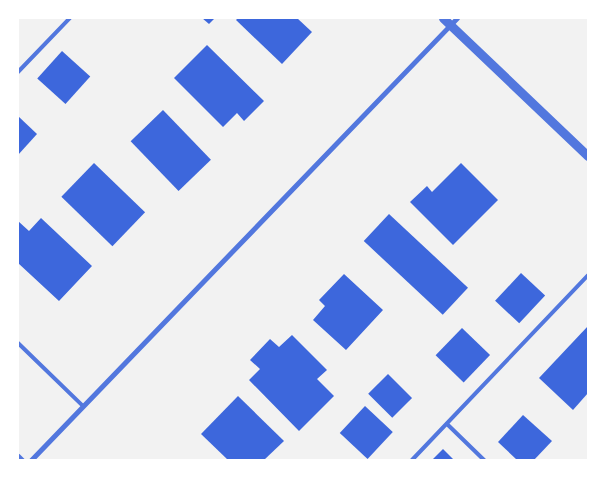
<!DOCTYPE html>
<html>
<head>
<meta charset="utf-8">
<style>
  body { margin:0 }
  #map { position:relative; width:606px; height:478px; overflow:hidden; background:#f2f2f2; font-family:"Varela Round",sans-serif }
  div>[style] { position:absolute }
  .building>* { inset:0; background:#3d67dc; transform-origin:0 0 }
  .service>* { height:4px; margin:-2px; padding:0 2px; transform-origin:2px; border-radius:2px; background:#5277de }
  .minor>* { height:5px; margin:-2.5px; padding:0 2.5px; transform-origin:2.5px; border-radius:2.5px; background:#5277de }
  .tertiary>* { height:9px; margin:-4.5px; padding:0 4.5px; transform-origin:4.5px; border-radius:4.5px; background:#5277de }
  span { translate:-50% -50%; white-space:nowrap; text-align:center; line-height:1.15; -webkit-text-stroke:5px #fff; paint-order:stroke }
  .frame { position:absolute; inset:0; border:19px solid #fff; pointer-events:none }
</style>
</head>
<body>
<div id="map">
  <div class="building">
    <i style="clip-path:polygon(202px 18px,215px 18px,209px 24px)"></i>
    <i style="clip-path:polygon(238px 18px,297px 18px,312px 32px,282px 64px,236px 20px)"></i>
    <i style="clip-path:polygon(207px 45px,264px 101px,244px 121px,237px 113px,223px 127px,174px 78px)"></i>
    <i style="left:62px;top:51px;width:38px;height:37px;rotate:42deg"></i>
    <i style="left:163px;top:110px;width:69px;height:45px;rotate:46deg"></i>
    <i style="clip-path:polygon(18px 116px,37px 134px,18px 155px)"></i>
    <i style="left:94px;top:163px;width:71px;height:47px;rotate:44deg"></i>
    <i style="clip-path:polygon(461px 163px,498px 200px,453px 245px,410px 202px,427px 186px,432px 192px)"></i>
    <i style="left:389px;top:214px;width:108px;height:37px;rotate:43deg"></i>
    <i style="clip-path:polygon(41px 218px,92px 266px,59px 301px,18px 263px,18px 221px,29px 231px)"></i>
    <i style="left:521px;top:273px;width:33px;height:38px;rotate:43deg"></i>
    <i style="clip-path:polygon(344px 274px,383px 310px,346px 350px,313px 320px,325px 306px,319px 300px)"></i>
    <i style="clip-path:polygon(588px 326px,588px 393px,573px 410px,539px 378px)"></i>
    <i style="left:462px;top:328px;width:39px;height:38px;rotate:44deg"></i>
    <i style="clip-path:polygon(292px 335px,327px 370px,317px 379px,334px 396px,299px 431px,249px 380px,260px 369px,250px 360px,270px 339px,279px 347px)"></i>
    <i style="left:388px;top:374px;width:34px;height:28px;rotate:45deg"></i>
    <i style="clip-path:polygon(238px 396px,284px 441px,264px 460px,228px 460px,201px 434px)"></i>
    <i style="left:365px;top:406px;width:38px;height:37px;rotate:43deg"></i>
    <i style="clip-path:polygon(523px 415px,552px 441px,534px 460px,517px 460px,498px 442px)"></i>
    <i style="clip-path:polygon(443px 449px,454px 460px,432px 460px)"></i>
  </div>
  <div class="service">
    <i style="left:18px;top:72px;width:75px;rotate:-46.1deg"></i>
    <i style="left:18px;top:343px;width:91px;rotate:44.1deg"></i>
    <i style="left:447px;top:424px;width:52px;rotate:44.2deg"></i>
    <i style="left:412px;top:460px;width:255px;rotate:-46.4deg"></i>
  </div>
  <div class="minor">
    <i style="left:18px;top:456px;width:6px;rotate:45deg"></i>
    <i style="left:31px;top:460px;width:614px;rotate:-46.06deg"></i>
  </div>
  <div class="tertiary">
    <i style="left:443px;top:18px;width:200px;rotate:43.6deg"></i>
  </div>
  <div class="frame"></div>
</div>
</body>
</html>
